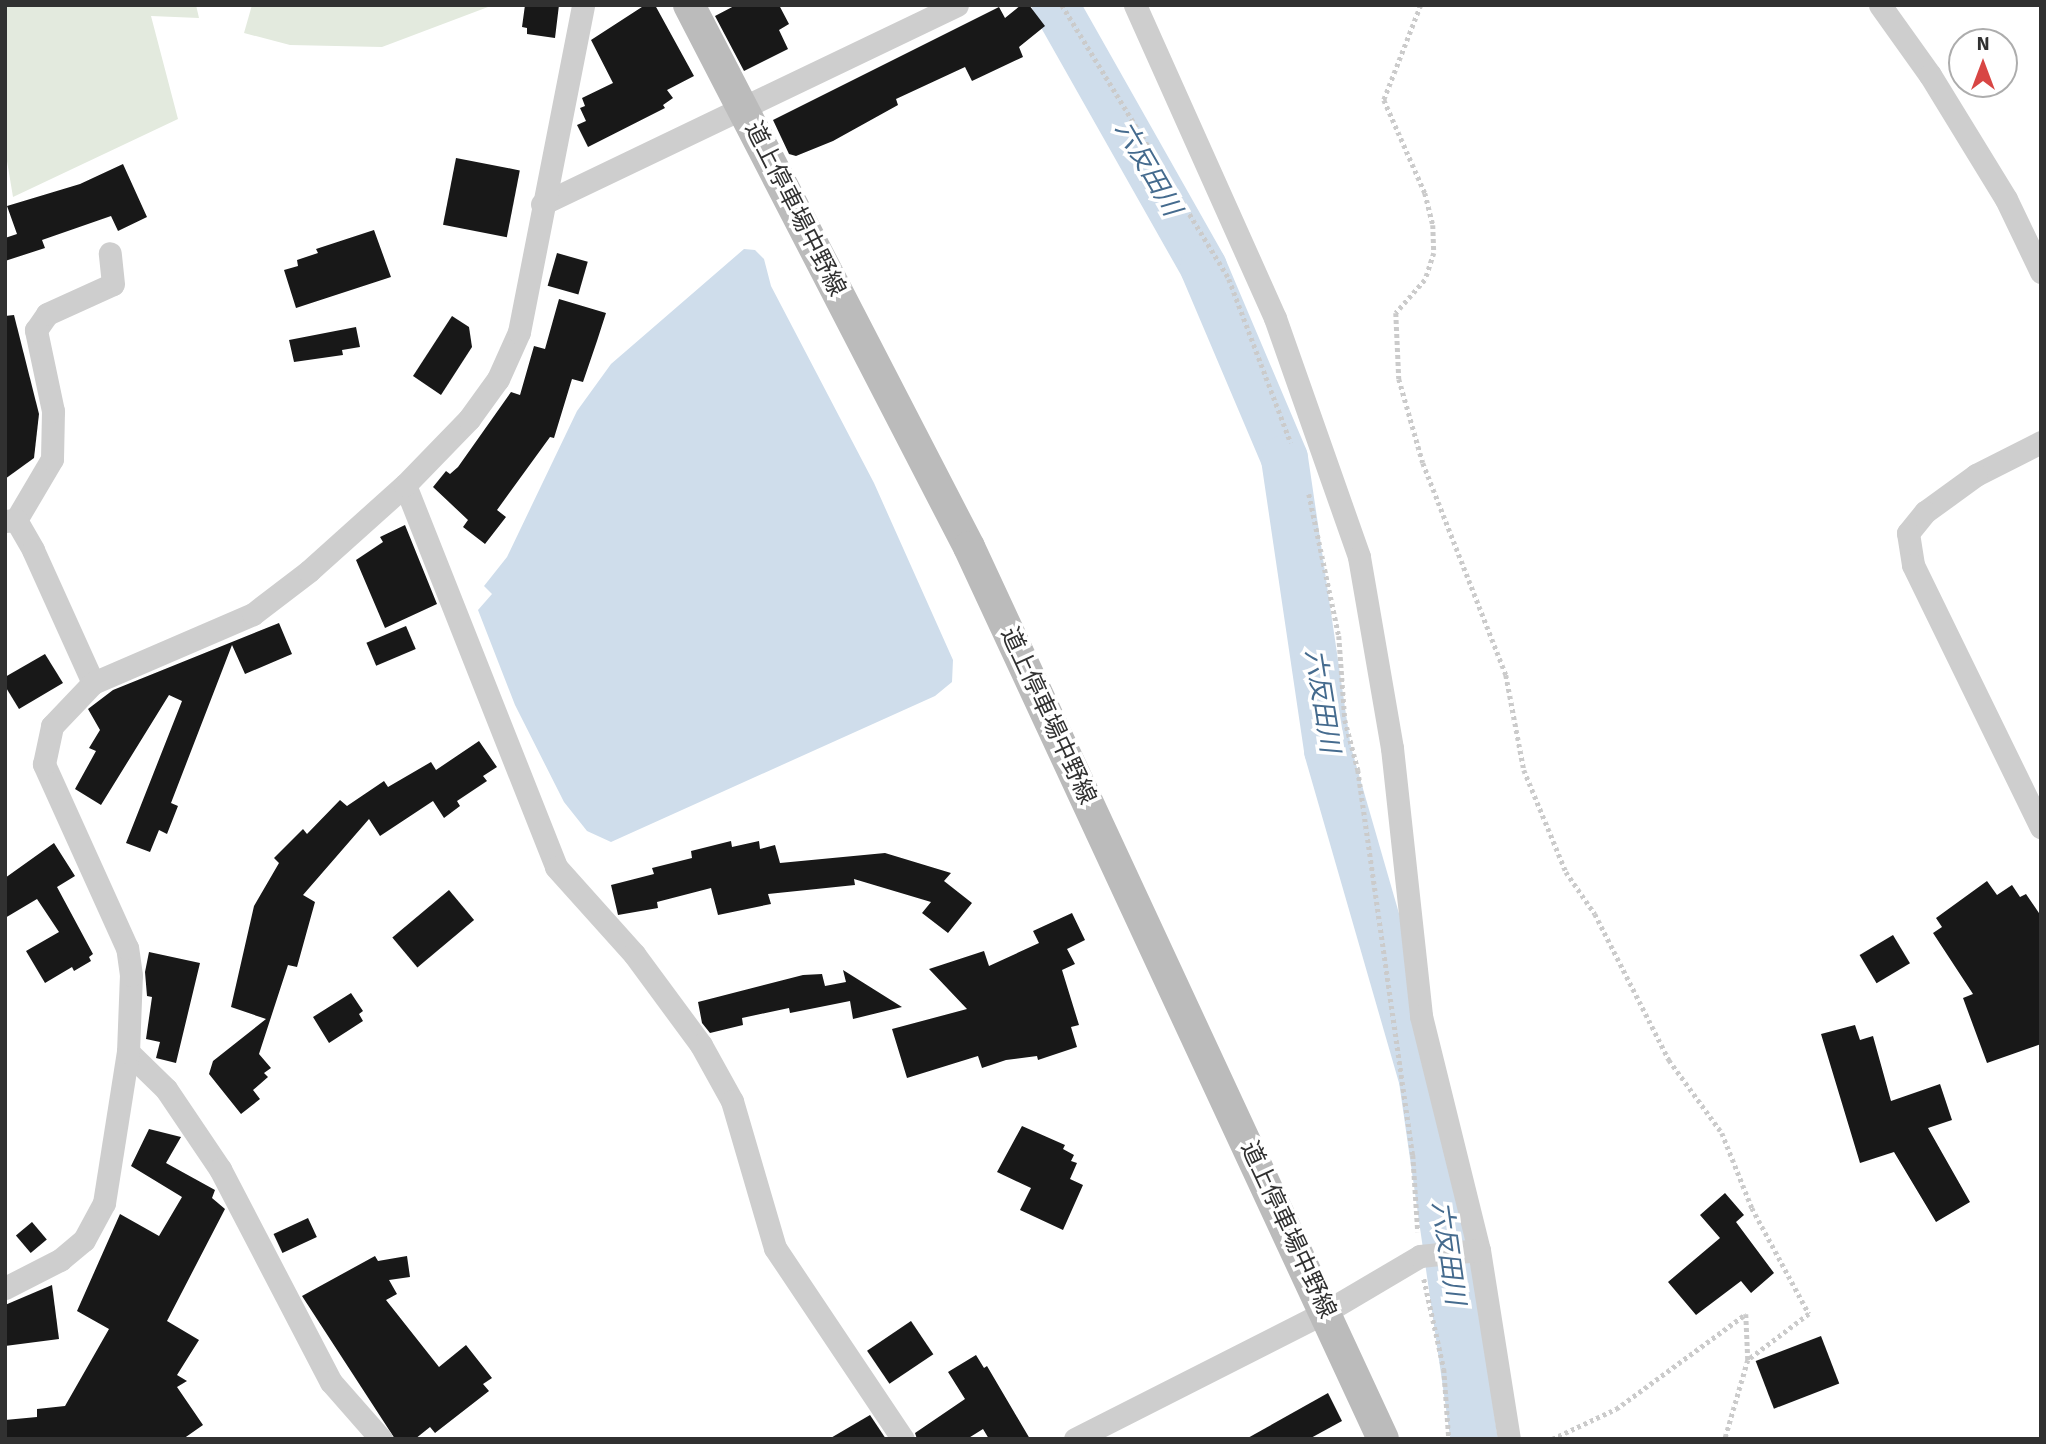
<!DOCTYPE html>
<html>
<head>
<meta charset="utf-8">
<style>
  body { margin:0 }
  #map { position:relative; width:2046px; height:1444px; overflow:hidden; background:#fff; font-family:Signika,"Noto Sans JP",sans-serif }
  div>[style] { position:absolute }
  .green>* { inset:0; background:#e3eade }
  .water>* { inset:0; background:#cfddeb }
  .river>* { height:47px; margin:-23.5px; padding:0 23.5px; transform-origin:23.5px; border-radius:23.5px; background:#cfddeb }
  .building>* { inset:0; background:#181818; transform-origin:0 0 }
  .path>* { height:4.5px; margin-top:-2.25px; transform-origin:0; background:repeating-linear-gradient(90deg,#cbcbcb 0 3.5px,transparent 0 7px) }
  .street>* { height:23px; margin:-11.5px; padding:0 11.5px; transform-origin:11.5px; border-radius:11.5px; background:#cecece }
  .secondary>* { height:32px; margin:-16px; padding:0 16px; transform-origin:16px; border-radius:16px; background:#bbb }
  span { translate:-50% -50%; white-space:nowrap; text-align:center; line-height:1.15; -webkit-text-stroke:7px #fff; paint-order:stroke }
  .street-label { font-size:24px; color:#313131 }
  .water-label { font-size:26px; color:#456b8e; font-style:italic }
  .frame { position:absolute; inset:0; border:7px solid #313131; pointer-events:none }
  .north { position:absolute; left:1948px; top:28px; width:70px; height:70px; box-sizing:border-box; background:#fff; border:2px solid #adadad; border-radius:50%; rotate:0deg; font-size:19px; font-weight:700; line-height:28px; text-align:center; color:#313131 }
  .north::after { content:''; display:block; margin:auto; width:24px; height:32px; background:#d84644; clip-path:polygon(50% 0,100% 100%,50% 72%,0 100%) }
</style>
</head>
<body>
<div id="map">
  <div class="green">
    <i style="clip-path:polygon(5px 5px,196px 5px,199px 18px,151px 16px,178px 119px,13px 197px,5px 149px)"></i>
    <i style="clip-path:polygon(252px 5px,487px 5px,488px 7px,382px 47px,290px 45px,244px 33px)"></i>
  </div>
  <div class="water">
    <i style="clip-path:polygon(744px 249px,755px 250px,764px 259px,771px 286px,874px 483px,953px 660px,952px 682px,935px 696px,611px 842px,587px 831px,564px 802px,515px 705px,478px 610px,492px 594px,484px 586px,507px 557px,577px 411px,611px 364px)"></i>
  </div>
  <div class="river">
    <i style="left:1055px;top:5px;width:301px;rotate:60.5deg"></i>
    <i style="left:1203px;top:267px;width:207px;rotate:67deg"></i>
    <i style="left:1284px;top:458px;width:295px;rotate:81.6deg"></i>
    <i style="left:1327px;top:750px;width:343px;rotate:73.9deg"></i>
    <i style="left:1422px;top:1080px;width:363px;rotate:81.8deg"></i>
  </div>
  <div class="building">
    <i style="clip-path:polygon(525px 5px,559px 5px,555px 38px,527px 34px,527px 28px,522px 27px)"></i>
    <i style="clip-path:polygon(645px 5px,655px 5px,694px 76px,667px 90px,673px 98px,663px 105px,665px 108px,588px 147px,577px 125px,586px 121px,580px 108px,585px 106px,582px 98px,613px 83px,591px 40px)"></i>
    <i style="clip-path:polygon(736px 5px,779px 5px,789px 24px,779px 30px,788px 49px,744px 71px,715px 16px)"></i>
    <i style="clip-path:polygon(1021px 5px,1029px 5px,1045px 26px,1019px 47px,1023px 57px,972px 81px,965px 67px,896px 99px,898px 105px,833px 141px,796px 156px,789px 154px,773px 120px,999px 7px,1005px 18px)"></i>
    <i style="left:456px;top:158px;width:65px;height:68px;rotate:11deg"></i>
    <i style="clip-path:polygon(123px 164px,147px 217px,118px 231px,111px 216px,42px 240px,45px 248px,5px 261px,5px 238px,17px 234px,7px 206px,80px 184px)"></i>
    <i style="clip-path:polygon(374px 230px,391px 277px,296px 308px,284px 270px,298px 266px,297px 260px,318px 253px,316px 249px)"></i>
    <i style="left:557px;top:253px;width:32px;height:34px;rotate:16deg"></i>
    <i style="clip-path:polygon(559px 299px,606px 313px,597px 341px,583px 382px,572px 379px,554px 438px,550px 437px,497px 510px,506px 517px,485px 544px,463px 527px,468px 520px,433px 487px,446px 471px,450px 474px,458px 467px,511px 392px,520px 395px,534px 346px,545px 349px)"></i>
    <i style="clip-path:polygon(14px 315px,39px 414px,34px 458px,5px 479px,5px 316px)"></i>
    <i style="clip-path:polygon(452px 316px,469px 327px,472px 347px,441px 395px,413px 376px)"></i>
    <i style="clip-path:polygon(356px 327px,360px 347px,342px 350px,343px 355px,294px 362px,289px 340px)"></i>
    <i style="clip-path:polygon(405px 525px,437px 604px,385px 628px,356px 560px,383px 542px,380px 537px)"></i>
    <i style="clip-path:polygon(279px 623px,292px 654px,245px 674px,232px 645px,171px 803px,178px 806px,167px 834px,159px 830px,150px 852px,126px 843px,182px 701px,169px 695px,101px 805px,75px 789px,96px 751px,89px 748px,100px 730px,88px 709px,113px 690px)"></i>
    <i style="left:406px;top:626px;width:25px;height:43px;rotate:67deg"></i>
    <i style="clip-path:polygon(45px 654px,63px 683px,19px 709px,5px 686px,5px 677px)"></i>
    <i style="clip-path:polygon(479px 741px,497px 767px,483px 776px,487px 781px,457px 801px,460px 806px,444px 818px,433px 801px,380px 836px,369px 819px,303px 895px,315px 902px,297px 967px,288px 965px,259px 1054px,271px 1068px,264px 1073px,268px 1077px,253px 1090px,260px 1099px,241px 1114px,209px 1074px,213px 1061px,266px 1019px,231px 1007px,254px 906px,279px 863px,274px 858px,303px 829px,307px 834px,340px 800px,347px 806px,384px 781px,388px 787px,431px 762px,436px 770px)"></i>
    <i style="clip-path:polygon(731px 841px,732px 847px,759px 841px,760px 849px,775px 845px,780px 863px,885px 853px,951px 873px,944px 881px,972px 903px,948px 933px,922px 913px,931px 902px,854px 879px,855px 885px,768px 894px,771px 904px,718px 915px,711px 888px,657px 902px,658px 908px,618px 915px,611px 885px,654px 874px,652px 868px,692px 858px,691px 851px)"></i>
    <i style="clip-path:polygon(54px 843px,75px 876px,57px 887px,93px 954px,89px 957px,91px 961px,74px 971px,72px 967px,45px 983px,26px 951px,59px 932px,37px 899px,5px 918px,5px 878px)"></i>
    <i style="clip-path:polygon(1987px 881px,1997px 895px,2012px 885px,2020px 897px,2026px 894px,2041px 916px,2041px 1044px,1987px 1063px,1963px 998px,1973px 994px,1933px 933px,1942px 927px,1936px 918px)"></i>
    <i style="left:449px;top:890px;width:39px;height:74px;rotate:50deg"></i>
    <i style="clip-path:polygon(1072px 913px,1085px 940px,1067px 949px,1075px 964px,1062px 970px,1079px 1025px,1071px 1027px,1077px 1047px,1038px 1060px,1037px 1056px,1006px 1060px,982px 1068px,978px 1056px,907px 1078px,892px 1029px,967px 1009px,929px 969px,984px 951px,989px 966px,1039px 943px,1033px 931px)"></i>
    <i style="left:1893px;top:935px;width:33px;height:39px;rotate:59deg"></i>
    <i style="clip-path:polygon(149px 952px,200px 963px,176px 1063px,156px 1058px,160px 1042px,146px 1039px,152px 997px,147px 996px,145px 972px)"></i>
    <i style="clip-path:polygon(843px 970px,902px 1007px,853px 1019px,850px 1001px,790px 1013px,789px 1008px,742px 1018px,743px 1025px,710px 1033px,702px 1023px,698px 1002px,803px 975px,822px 974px,825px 986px,846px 982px)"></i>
    <i style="clip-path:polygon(351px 993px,363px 1011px,359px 1014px,363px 1021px,329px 1043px,313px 1017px)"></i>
    <i style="clip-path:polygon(1855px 1025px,1860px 1040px,1873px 1036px,1891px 1101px,1940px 1084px,1952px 1120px,1928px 1128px,1970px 1202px,1936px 1222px,1894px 1152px,1860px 1163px,1821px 1034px)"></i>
    <i style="clip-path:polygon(1022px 1126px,1065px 1145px,1063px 1149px,1074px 1155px,1071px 1161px,1077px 1163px,1070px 1179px,1083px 1185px,1063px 1230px,1020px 1210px,1031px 1188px,997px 1172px)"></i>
    <i style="clip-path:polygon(149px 1129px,181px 1137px,166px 1163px,215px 1190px,212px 1198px,225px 1209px,167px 1321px,199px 1340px,177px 1375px,187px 1381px,177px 1387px,203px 1425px,183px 1439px,5px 1439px,5px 1420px,37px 1417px,37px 1409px,65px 1406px,109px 1329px,77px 1311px,120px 1214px,159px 1236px,182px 1197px,131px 1166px)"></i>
    <i style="clip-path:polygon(1725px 1193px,1744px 1215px,1736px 1222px,1774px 1273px,1751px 1293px,1741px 1281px,1696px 1315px,1668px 1282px,1720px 1238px,1700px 1215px)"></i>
    <i style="left:308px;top:1218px;width:21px;height:38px;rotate:65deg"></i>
    <i style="left:32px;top:1222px;width:23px;height:21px;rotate:50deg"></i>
    <i style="clip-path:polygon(375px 1256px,378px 1261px,407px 1256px,410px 1277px,389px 1280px,397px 1294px,386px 1300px,439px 1367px,466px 1345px,492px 1378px,483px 1384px,489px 1391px,435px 1433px,430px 1427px,415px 1439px,395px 1439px,302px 1296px)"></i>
    <i style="clip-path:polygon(52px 1285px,59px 1339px,5px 1346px,5px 1305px)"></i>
    <i style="left:911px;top:1321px;width:40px;height:53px;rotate:56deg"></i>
    <i style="left:1821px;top:1336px;width:51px;height:70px;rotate:69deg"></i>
    <i style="clip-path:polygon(976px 1355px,984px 1368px,987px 1366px,1030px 1439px,989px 1439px,983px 1429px,967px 1439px,917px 1439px,915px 1433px,965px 1399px,948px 1372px)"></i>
    <i style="clip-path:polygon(1328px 1393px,1342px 1421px,1309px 1439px,1246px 1439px)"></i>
    <i style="clip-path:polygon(870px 1415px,886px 1439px,829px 1439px)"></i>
  </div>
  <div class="path">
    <i style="left:1062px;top:5px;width:321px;rotate:58.6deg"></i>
    <i style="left:1229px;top:279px;width:175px;rotate:69.3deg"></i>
    <i style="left:1421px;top:5px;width:102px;rotate:111.3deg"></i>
    <i style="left:1384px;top:100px;width:102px;rotate:66.2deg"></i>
    <i style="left:1425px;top:193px;width:33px;rotate:76deg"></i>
    <i style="left:1433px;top:225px;width:28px;rotate:88deg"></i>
    <i style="left:1434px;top:253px;width:28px;rotate:108deg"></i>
    <i style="left:1425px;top:280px;width:44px;rotate:131.3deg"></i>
    <i style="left:1396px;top:313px;width:66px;rotate:87.4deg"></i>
    <i style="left:1399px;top:379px;width:87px;rotate:74.1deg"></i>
    <i style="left:1423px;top:463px;width:228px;rotate:68.6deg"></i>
    <i style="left:1506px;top:675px;width:97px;rotate:79.3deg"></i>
    <i style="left:1524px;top:770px;width:110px;rotate:67.6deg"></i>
    <i style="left:1566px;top:872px;width:51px;rotate:55.4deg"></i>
    <i style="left:1595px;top:914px;width:164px;rotate:63.1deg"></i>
    <i style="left:1669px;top:1060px;width:90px;rotate:54deg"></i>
    <i style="left:1722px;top:1133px;width:81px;rotate:68.2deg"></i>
    <i style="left:1752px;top:1208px;width:120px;rotate:61.7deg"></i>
    <i style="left:1809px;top:1314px;width:76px;rotate:143deg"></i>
    <i style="left:1748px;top:1360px;width:82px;rotate:106.2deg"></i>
    <i style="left:1309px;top:494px;width:145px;rotate:78.1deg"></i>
    <i style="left:1339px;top:636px;width:84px;rotate:85.9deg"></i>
    <i style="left:1345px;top:720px;width:52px;rotate:75.4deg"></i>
    <i style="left:1358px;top:770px;width:389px;rotate:81.9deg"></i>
    <i style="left:1413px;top:1155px;width:77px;rotate:86.3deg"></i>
    <i style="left:1424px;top:1279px;width:92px;rotate:77.5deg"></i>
    <i style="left:1444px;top:1369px;width:70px;rotate:85.9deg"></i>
    <i style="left:1552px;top:1439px;width:71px;rotate:-25.1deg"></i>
    <i style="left:1616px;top:1409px;width:161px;rotate:-36.2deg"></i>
    <i style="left:1746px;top:1314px;width:46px;rotate:87.5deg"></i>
  </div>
  <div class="street">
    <i style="left:1135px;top:5px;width:343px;rotate:65.9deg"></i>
    <i style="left:1275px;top:318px;width:253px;rotate:70.6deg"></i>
    <i style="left:1359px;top:557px;width:194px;rotate:80.2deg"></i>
    <i style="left:1392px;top:748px;width:270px;rotate:83.8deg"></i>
    <i style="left:1421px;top:1016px;width:241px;rotate:76.1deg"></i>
    <i style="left:1479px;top:1250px;width:191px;rotate:81deg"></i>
    <i style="left:1880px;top:5px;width:86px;rotate:54.5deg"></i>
    <i style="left:1930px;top:75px;width:145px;rotate:58.5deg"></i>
    <i style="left:2006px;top:199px;width:81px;rotate:64.4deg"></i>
    <i style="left:542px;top:204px;width:460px;rotate:-25.6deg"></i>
    <i style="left:2041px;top:442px;width:73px;rotate:153.1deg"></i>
    <i style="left:1976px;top:475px;width:63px;rotate:144deg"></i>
    <i style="left:1925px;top:512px;width:27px;rotate:129deg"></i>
    <i style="left:1908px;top:533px;width:32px;rotate:81deg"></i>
    <i style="left:1913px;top:565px;width:292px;rotate:64deg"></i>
    <i style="left:405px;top:485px;width:411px;rotate:68.4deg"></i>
    <i style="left:556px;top:867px;width:117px;rotate:48.1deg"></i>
    <i style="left:634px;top:954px;width:113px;rotate:53.6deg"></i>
    <i style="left:701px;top:1045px;width:64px;rotate:61deg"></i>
    <i style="left:732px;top:1101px;width:153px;rotate:73.7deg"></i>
    <i style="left:775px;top:1248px;width:230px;rotate:56.2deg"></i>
    <i style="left:16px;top:520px;width:71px;rotate:-59.5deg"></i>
    <i style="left:52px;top:459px;width:48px;rotate:-88.8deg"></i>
    <i style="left:53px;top:411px;width:83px;rotate:-101.9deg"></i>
    <i style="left:36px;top:330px;width:19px;rotate:-55deg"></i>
    <i style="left:47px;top:314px;width:72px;rotate:-24.4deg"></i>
    <i style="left:113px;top:284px;width:31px;rotate:-96deg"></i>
    <i style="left:5px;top:521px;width:11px;rotate:-5deg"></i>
    <i style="left:16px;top:520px;width:34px;rotate:60deg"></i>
    <i style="left:33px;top:550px;width:146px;rotate:65.7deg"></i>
    <i style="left:128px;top:1052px;width:53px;rotate:44.2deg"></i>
    <i style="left:166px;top:1089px;width:97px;rotate:56deg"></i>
    <i style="left:220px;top:1169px;width:240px;rotate:62.5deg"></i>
    <i style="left:331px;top:1382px;width:76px;rotate:48.7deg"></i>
    <i style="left:5px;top:1288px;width:62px;rotate:-27deg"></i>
    <i style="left:60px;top:1260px;width:31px;rotate:-40deg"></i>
    <i style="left:84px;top:1240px;width:42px;rotate:-61.6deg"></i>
    <i style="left:104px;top:1203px;width:153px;rotate:-81deg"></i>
    <i style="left:128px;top:1052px;width:77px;rotate:-87.8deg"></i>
    <i style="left:131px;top:975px;width:27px;rotate:-98deg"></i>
    <i style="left:127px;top:948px;width:202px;rotate:-114.3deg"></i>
    <i style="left:44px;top:764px;width:39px;rotate:-78deg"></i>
    <i style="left:52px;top:726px;width:59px;rotate:-46.4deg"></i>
    <i style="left:93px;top:683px;width:174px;rotate:-23.3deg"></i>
    <i style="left:253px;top:614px;width:71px;rotate:-37.5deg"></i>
    <i style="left:309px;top:571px;width:129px;rotate:-41.9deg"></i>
    <i style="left:405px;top:485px;width:92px;rotate:-45.9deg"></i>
    <i style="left:469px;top:419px;width:49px;rotate:-54.1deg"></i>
    <i style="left:498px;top:379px;width:51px;rotate:-65.9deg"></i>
    <i style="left:519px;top:332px;width:333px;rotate:-78.9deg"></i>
    <i style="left:1075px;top:1439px;width:283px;rotate:-26.9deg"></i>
    <i style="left:1327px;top:1311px;width:108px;rotate:-30.6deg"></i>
    <i style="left:1420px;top:1256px;width:59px;rotate:-5.8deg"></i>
  </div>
  <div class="secondary">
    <i style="left:689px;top:5px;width:610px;rotate:62.68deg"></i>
    <i style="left:969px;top:547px;width:983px;rotate:65.1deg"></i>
  </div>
  <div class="street-label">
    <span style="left:795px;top:209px;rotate:63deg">道上停車場中野線</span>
    <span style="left:1048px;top:716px;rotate:65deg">道上停車場中野線</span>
    <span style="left:1288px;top:1230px;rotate:65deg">道上停車場中野線</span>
  </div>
  <div class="water-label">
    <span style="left:1147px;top:169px;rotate:60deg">六反田川</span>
    <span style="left:1321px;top:701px;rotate:81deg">六反田川</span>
    <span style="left:1447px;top:1253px;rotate:82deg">六反田川</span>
  </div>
  <div class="frame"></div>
  <div class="north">N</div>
</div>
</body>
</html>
